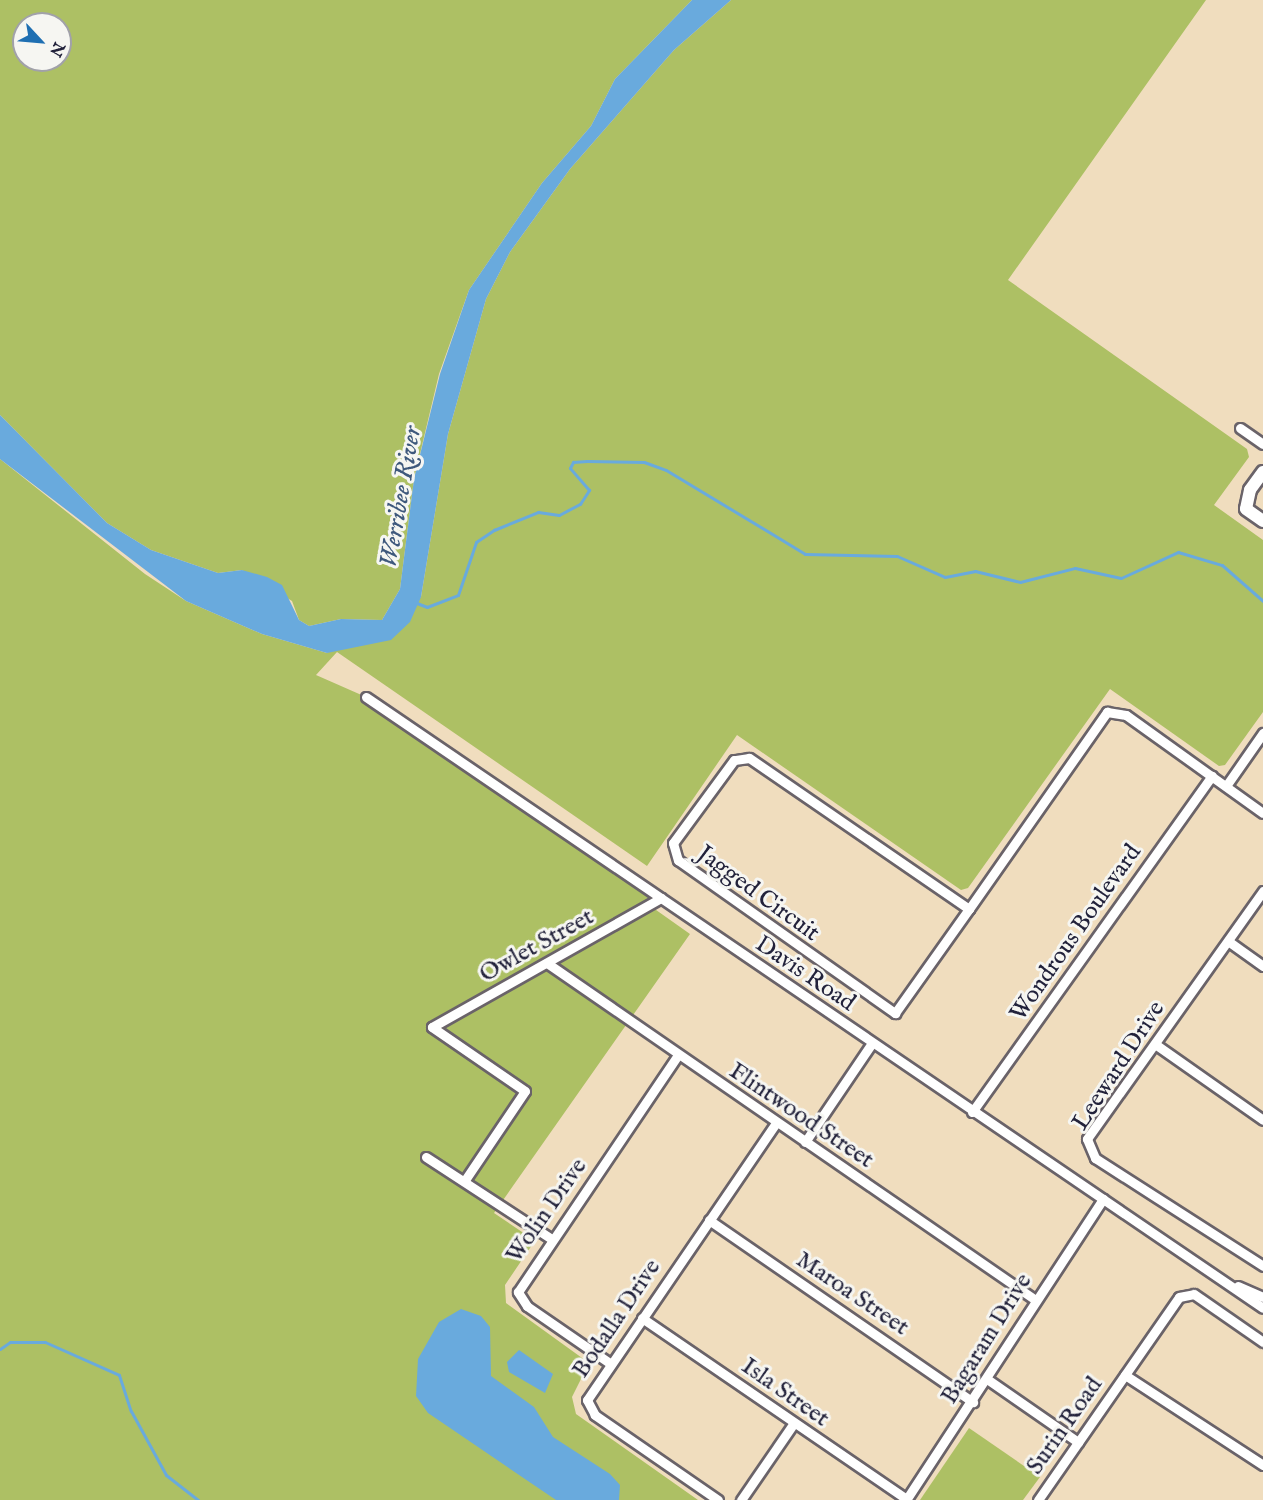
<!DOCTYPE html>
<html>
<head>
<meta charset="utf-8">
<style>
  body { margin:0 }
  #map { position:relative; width:1263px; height:1500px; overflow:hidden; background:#f0ddbe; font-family:"IM FELL English",serif }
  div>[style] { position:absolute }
  .green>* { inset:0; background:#adc064 }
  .water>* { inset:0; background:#69aadd }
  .stream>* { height:3px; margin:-1.5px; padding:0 1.5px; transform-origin:1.5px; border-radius:1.5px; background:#69aadd }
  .roads { filter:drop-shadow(2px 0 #6a6369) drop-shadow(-2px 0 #6a6369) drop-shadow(0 2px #6a6369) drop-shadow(0 -2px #6a6369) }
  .minor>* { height:9px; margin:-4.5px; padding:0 4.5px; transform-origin:4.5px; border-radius:4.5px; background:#fff }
  .tertiary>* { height:12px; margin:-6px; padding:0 6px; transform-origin:6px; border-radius:6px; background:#fff }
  span { translate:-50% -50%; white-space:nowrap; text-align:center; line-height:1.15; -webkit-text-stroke:6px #f6f6f2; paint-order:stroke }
  .street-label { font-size:24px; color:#22223b }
  .water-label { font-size:26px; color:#3e587c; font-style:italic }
  .north { position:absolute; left:12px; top:12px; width:60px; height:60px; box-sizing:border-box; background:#f6f6f2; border:2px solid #a1a1a9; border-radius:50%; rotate:116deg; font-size:16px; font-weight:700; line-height:24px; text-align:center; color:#22223b }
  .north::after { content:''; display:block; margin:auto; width:21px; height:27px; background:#1f6fb2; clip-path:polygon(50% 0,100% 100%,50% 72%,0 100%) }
</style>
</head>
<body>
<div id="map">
  <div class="green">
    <i style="clip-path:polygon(evenodd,0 0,692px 0,615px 79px,591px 126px,542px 183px,469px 290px,439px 374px,414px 479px,400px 589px,382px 620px,341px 619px,309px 626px,299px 620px,292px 601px,242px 570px,218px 573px,151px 550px,107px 523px,0 415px,0 0,24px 24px,60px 24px,60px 60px,24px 60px,24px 24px)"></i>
    <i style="clip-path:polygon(731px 0,1206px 0,1008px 280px,1247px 449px,1249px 457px,1214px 505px,1263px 540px,1263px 712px,1225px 765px,1219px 766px,1110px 689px,968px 888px,961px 890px,737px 735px,647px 866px,337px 652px,316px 675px,366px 697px,661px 898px,649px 905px,690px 934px,494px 1213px,531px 1238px,532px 1245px,505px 1285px,506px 1303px,589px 1363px,572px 1397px,576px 1414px,698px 1500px,0 1500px,0 459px,145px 574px,186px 601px,262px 634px,327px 653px,421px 597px,448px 434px,486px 299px,510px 252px,570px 169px,674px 50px)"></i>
    <i style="clip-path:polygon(969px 1428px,1040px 1477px,1023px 1500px,920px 1500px)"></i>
  </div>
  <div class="water">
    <i style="clip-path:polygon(692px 0,731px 0,674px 50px,570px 169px,510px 252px,486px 299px,448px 434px,421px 597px,410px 622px,391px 640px,327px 653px,262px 634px,186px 601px,0 459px,0 415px,107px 523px,151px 550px,218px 573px,242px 570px,267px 577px,282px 585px,299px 620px,309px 626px,341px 619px,382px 620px,400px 589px,414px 479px,440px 374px,469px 290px,542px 183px,591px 126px,615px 79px)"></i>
    <i style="clip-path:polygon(461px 1309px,481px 1316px,490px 1327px,491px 1376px,534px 1407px,553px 1437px,610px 1474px,620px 1485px,619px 1500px,556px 1500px,428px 1413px,416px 1396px,418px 1359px,439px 1322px)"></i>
    <i style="clip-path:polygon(519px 1350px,553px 1374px,545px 1393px,509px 1372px,507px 1362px)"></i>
  </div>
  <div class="stream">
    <i style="left:414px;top:602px;width:14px;rotate:21deg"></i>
    <i style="left:427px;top:607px;width:33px;rotate:-21deg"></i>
    <i style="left:458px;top:595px;width:56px;rotate:-71.2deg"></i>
    <i style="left:476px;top:542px;width:22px;rotate:-34deg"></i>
    <i style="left:494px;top:530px;width:48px;rotate:-22.2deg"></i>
    <i style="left:538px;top:512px;width:21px;rotate:8deg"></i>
    <i style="left:559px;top:515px;width:24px;rotate:-28deg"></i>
    <i style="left:580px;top:504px;width:17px;rotate:-57deg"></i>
    <i style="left:589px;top:490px;width:29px;rotate:-131deg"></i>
    <i style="left:570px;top:468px;width:7px;rotate:-63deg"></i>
    <i style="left:573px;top:462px;width:14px;rotate:-4deg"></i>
    <i style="left:587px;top:461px;width:57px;rotate:1deg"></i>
    <i style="left:644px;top:462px;width:23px;rotate:20deg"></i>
    <i style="left:666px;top:470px;width:162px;rotate:31.1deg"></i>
    <i style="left:805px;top:554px;width:92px;rotate:1.2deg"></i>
    <i style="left:897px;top:556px;width:52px;rotate:23.6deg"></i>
    <i style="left:945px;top:577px;width:31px;rotate:-11deg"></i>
    <i style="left:975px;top:571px;width:46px;rotate:13.7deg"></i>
    <i style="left:1020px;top:582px;width:57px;rotate:-14.3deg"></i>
    <i style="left:1075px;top:568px;width:47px;rotate:12.3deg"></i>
    <i style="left:1121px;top:578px;width:63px;rotate:-24.5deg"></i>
    <i style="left:1178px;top:552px;width:46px;rotate:16.5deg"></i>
    <i style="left:1222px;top:565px;width:55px;rotate:41.3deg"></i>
    <i style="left:0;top:1349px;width:12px;rotate:-35deg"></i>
    <i style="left:10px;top:1342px;width:35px"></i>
    <i style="left:45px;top:1342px;width:81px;rotate:24deg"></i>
    <i style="left:119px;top:1375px;width:38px;rotate:72deg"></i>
    <i style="left:131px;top:1411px;width:73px;rotate:61.3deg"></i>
    <i style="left:166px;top:1475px;width:41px;rotate:38deg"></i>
  </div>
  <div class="roads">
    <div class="minor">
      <i style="left:1240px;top:428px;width:28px;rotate:35deg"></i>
      <i style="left:366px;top:697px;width:1085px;rotate:34.26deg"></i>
      <i style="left:1226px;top:786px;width:65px;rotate:-55.1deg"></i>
      <i style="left:1263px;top:891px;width:304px;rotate:125.4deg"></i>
      <i style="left:1087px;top:1139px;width:21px;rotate:67deg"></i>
      <i style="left:1095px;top:1158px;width:200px;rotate:32.7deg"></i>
      <i style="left:969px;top:909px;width:267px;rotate:-145.5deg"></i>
      <i style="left:749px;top:758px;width:15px;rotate:172deg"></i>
      <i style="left:734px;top:760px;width:103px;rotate:126.3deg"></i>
      <i style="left:673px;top:843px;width:18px;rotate:74deg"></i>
      <i style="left:678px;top:860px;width:266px;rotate:35.2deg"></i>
      <i style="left:895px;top:1013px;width:128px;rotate:-54.6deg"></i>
      <i style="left:969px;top:909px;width:241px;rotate:-55deg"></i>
      <i style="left:1107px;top:712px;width:19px;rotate:9deg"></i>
      <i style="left:1126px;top:715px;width:168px;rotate:35.6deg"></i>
      <i style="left:1228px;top:941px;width:43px;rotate:35.5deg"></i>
      <i style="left:547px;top:963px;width:592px;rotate:34.6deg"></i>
      <i style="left:1155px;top:1044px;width:132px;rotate:35.1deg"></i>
      <i style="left:972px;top:1112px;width:413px;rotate:-54.5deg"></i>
      <i style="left:805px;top:1142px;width:120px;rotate:-55.9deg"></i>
      <i style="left:426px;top:1157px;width:150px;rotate:33.1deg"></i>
      <i style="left:465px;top:1180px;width:107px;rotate:-56deg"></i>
      <i style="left:525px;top:1091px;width:113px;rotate:-145.5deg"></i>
      <i style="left:432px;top:1027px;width:263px;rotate:-29.4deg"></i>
      <i style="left:709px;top:1220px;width:321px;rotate:34.6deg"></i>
      <i style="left:1238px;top:1286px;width:27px;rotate:24deg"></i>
      <i style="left:642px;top:1318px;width:320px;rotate:34.4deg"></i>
      <i style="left:611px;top:1364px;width:102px;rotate:-145.4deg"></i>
      <i style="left:527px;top:1306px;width:17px;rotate:-123deg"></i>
      <i style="left:518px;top:1292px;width:286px;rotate:-56deg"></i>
      <i style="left:1125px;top:1375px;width:165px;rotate:33.1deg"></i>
      <i style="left:987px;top:1379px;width:111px;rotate:34.7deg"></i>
      <i style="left:718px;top:1500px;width:150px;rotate:-145.4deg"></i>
      <i style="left:595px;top:1415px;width:17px;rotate:-118deg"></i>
      <i style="left:587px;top:1400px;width:335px;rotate:-55.7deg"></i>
      <i style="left:741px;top:1500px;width:93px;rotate:-55.5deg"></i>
      <i style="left:906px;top:1500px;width:360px;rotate:-56.8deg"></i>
      <i style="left:1038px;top:1500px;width:247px;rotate:-55.2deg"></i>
      <i style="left:1179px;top:1297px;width:15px;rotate:-11deg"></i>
      <i style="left:1194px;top:1294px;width:84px;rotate:34.8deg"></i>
    </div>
    <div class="tertiary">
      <i style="left:1263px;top:472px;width:22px;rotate:126deg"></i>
      <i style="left:1250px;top:490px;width:19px;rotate:102deg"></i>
      <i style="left:1246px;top:509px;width:21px;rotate:35deg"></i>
    </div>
  </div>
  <div class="street-label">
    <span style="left:758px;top:894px;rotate:36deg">Jagged Circuit</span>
    <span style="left:1076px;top:933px;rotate:-55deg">Wondrous Boulevard</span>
    <span style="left:537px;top:946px;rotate:-29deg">Owlet Street</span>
    <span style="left:805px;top:974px;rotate:34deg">Davis Road</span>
    <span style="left:1119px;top:1066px;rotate:-57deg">Leeward Drive</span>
    <span style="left:801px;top:1116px;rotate:34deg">Flintwood Street</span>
    <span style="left:547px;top:1211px;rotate:-55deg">Wolin Drive</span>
    <span style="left:852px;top:1294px;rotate:34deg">Maroa Street</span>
    <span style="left:617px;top:1319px;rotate:-56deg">Bodalla Drive</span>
    <span style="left:987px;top:1339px;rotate:-58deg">Bagaram Drive</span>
    <span style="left:785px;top:1393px;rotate:35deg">Isla Street</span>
    <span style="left:1065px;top:1426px;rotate:-55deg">Surin Road</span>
  </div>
  <div class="water-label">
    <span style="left:401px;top:497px;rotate:-80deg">Werribee River</span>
  </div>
  <div class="north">N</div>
</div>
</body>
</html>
